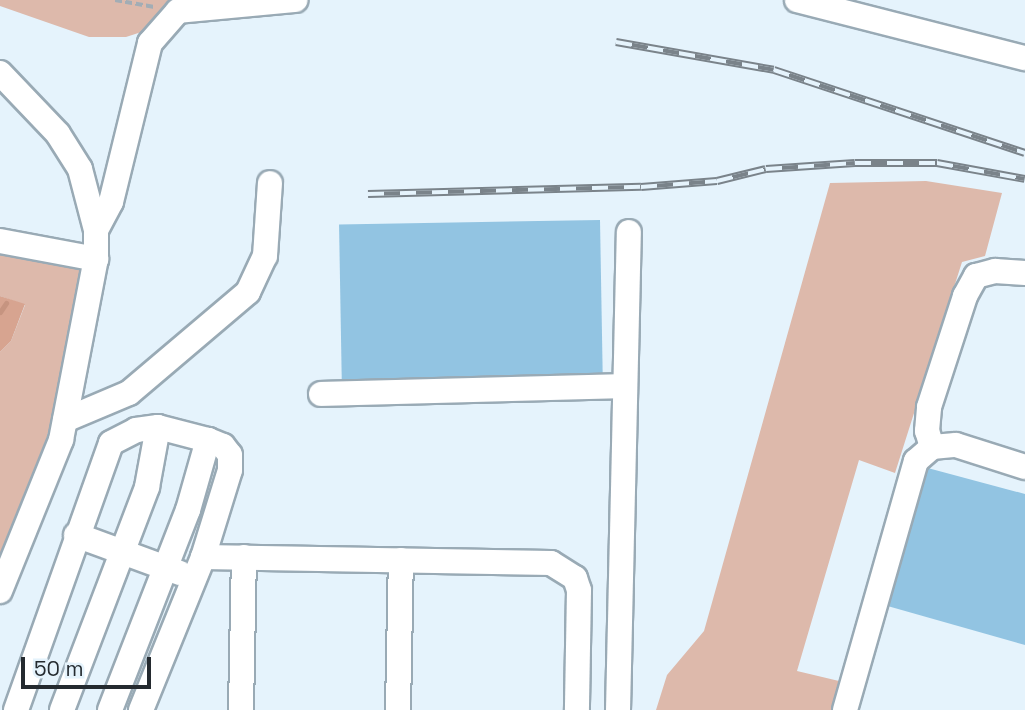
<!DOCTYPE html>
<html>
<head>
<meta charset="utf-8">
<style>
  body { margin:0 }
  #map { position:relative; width:1025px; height:710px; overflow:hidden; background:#e5f3fc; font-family:"Space Grotesk",sans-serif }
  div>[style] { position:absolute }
  .green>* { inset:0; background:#ddb9ab }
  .forest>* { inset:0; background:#d7a490 }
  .stream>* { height:5px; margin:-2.5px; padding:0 2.5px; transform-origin:2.5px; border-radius:2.5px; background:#c69480 }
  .building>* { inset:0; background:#92c4e2; transform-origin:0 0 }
  .path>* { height:3.5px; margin-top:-1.75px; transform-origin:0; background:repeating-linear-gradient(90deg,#a2adb5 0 7px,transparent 0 10.5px) }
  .roads { filter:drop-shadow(2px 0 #99aab5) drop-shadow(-2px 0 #99aab5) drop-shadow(0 2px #99aab5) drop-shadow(0 -2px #99aab5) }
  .minor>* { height:24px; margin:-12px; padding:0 12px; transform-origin:12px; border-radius:12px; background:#fff }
  .rail>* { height:8px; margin-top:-4px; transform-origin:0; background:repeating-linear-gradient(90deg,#e5f3fc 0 16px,#7a838a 0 32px); box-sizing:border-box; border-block:2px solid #7a838a }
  span { translate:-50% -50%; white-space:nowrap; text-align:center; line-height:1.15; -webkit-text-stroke:5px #e5f3fc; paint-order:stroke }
  .scale { position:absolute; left:21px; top:657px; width:130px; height:32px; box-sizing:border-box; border:4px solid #242a2f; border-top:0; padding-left:9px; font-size:21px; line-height:24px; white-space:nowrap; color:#242a2f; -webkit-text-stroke:5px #e5f3fc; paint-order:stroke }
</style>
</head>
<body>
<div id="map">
  <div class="green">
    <i style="clip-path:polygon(0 0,240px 0,126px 37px,89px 37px,0 6px)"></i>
    <i style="clip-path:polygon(926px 181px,1002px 193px,985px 256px,962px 262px,895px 473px,859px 460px,797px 671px,839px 681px,831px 710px,656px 710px,667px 675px,704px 631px,830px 183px)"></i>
    <i style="clip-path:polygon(0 249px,84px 259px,68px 361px,41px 458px,0 565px,0 352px,11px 341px,25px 305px,0 296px)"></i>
  </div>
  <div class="forest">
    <i style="clip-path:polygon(0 296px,25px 304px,11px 341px,0 352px)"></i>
  </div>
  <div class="stream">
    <i style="left:0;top:312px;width:11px;rotate:-56deg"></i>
  </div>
  <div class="building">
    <i style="left:600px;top:220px;width:156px;height:261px;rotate:89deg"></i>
    <i style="clip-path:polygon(924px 467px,1025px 494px,1025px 645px,884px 605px)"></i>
  </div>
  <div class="path">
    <i style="left:115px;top:0;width:40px;rotate:10deg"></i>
  </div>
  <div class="roads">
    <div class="minor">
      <i style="left:797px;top:0;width:235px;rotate:14.3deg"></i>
      <i style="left:0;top:73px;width:84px;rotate:46.4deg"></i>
      <i style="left:58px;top:134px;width:41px;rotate:57.8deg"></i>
      <i style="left:80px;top:169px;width:63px;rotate:75.3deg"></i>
      <i style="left:0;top:241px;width:98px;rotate:10.6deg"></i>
      <i style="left:321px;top:394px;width:304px;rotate:-1.5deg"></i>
      <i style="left:65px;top:420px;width:69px;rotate:-22.9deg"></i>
      <i style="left:129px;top:393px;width:156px;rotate:-40.3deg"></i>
      <i style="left:248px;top:292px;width:40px;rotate:-65deg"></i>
      <i style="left:265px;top:256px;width:73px;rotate:-86.1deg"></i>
      <i style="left:932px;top:447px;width:17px;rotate:-107deg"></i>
      <i style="left:927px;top:431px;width:24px;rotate:-85deg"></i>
      <i style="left:929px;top:407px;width:117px;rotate:-72deg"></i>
      <i style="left:965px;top:296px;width:23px;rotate:-61deg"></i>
      <i style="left:976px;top:276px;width:20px;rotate:-15deg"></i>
      <i style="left:995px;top:271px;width:30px;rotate:4deg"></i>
      <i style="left:76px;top:535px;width:111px;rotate:20.1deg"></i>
      <i style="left:0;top:591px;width:163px;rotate:-68deg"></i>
      <i style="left:61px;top:440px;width:184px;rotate:-79.1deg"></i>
      <i style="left:96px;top:259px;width:29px;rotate:-90deg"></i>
      <i style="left:96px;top:230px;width:32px;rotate:-62deg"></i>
      <i style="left:111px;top:202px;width:164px;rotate:-76.2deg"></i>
      <i style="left:150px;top:43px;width:43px;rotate:-48.8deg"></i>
      <i style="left:178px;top:11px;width:118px;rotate:-5.4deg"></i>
      <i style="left:16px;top:710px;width:283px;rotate:-70.4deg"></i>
      <i style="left:111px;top:443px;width:28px;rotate:-27deg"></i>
      <i style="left:136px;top:430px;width:22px;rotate:-8deg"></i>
      <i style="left:158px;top:427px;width:52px;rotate:14.6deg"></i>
      <i style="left:62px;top:710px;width:239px;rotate:-69.1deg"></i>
      <i style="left:147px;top:487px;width:61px;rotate:-79.6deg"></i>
      <i style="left:110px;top:710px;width:215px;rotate:-68.7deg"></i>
      <i style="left:188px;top:510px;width:73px;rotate:-74.1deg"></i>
      <i style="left:208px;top:440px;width:16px;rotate:22deg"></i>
      <i style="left:223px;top:446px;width:11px;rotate:52deg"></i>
      <i style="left:230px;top:455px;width:15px;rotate:90deg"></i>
      <i style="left:230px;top:470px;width:91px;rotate:107.2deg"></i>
      <i style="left:141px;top:710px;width:165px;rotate:-67.9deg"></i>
      <i style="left:203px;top:557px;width:348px;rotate:1deg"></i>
      <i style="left:551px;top:563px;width:28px;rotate:32deg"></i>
      <i style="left:575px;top:578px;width:13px;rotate:72deg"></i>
      <i style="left:579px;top:590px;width:120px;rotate:91deg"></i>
      <i style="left:241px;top:710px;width:153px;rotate:-88.9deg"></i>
      <i style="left:398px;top:710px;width:150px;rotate:-88.9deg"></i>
      <i style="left:618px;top:710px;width:478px;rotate:-88.7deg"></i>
      <i style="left:845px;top:710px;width:259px;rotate:-74.1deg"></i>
      <i style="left:916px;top:461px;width:21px;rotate:-41deg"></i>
      <i style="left:932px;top:447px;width:24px;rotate:-5deg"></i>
      <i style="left:956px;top:445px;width:72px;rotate:17.7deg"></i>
    </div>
  </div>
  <div class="rail">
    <i style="left:616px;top:42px;width:160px;rotate:10deg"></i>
    <i style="left:774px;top:70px;width:264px;rotate:18.3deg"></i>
    <i style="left:368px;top:194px;width:273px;rotate:-1.5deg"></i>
    <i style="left:641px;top:187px;width:76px;rotate:-4.5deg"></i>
    <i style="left:717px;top:181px;width:50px;rotate:-13.8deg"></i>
    <i style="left:766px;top:169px;width:89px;rotate:-3.9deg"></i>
    <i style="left:855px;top:163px;width:82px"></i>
    <i style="left:937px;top:163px;width:89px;rotate:10.3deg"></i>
  </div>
  <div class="scale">50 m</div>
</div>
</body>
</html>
